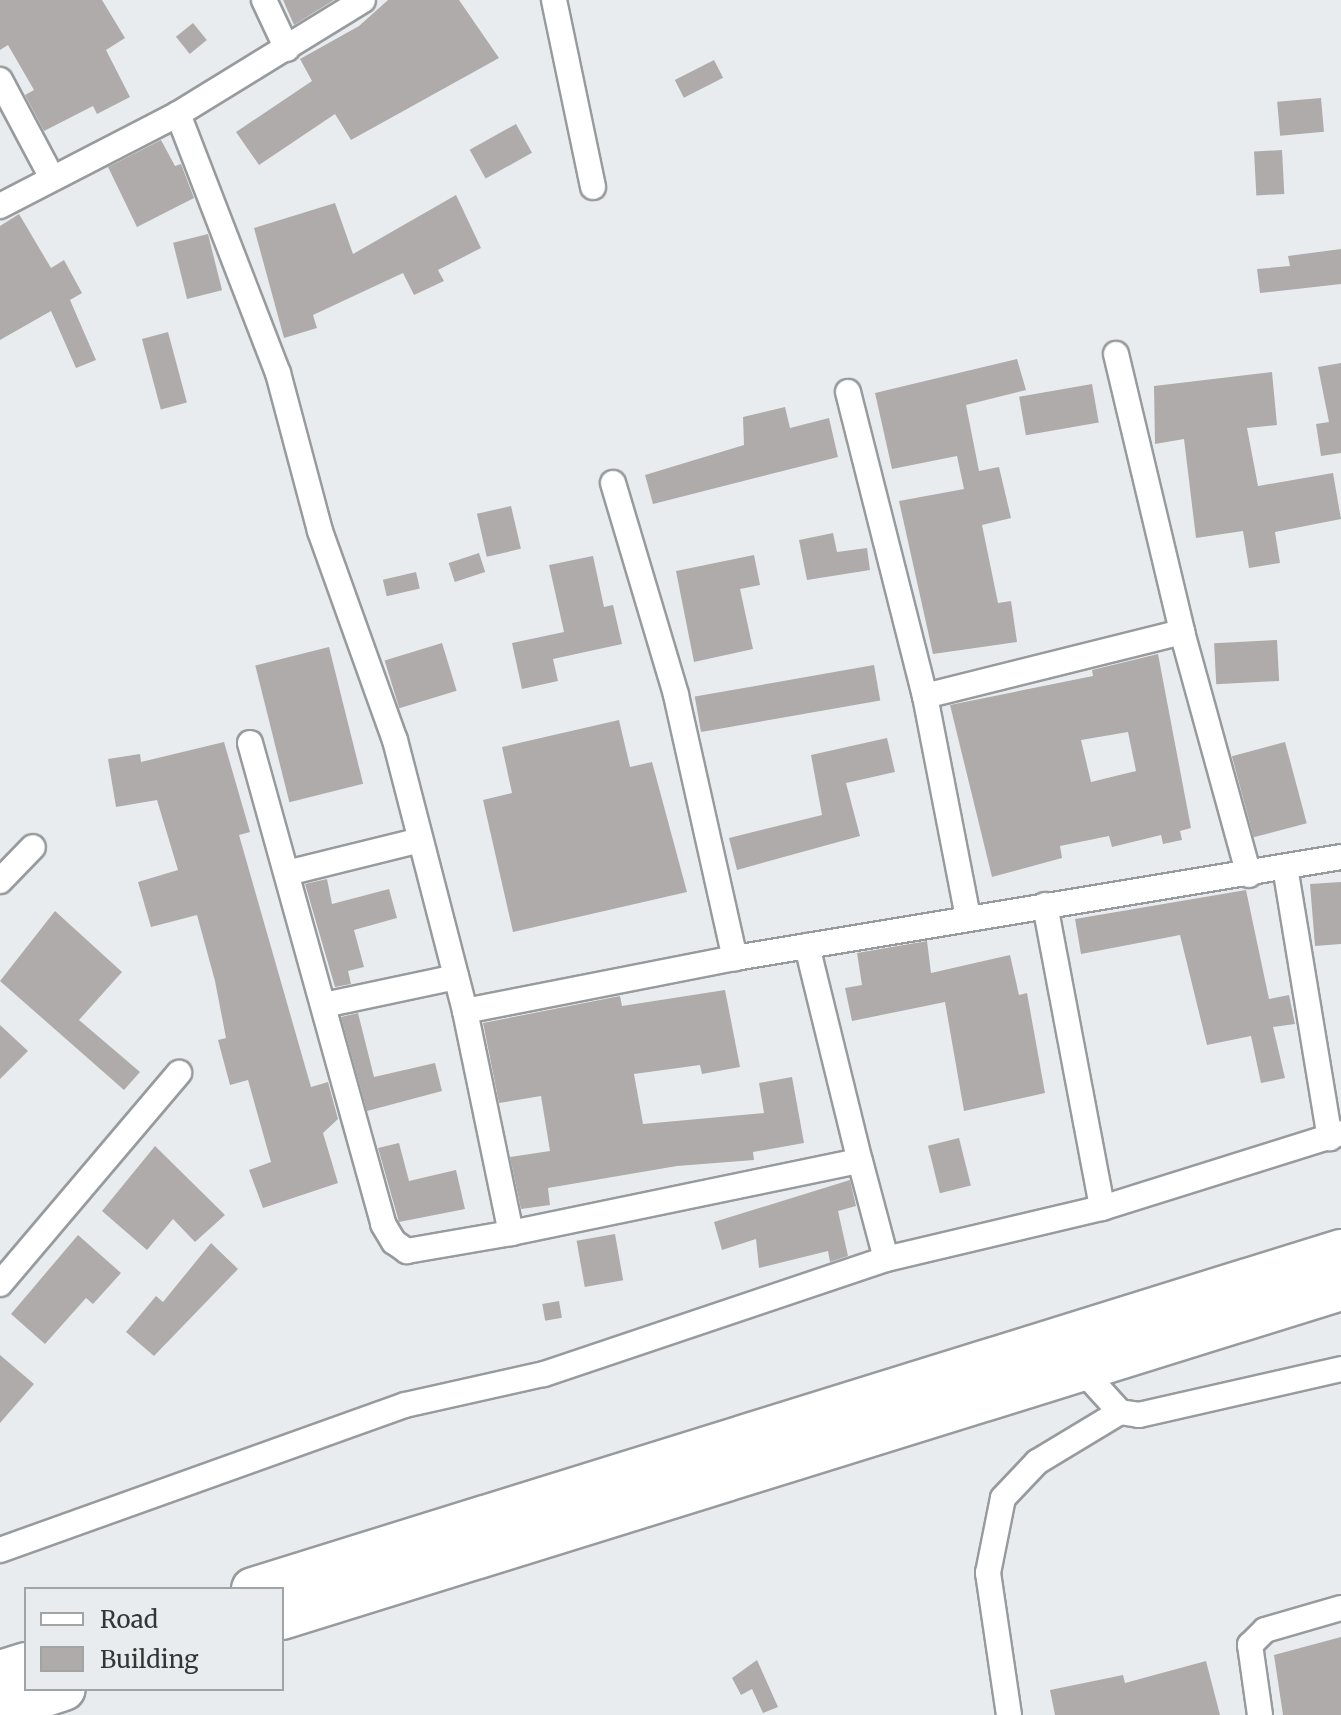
<!DOCTYPE html>
<html>
<head>
<meta charset="utf-8">
<style>
  body { margin:0 }
  #map { position:relative; width:1341px; height:1715px; overflow:hidden; background:#e9ecee; font-family:Merriweather,serif }
  div>[style] { position:absolute }
  .building>* { inset:0; background:#afabab; transform-origin:0 0 }
  .roads { filter:drop-shadow(2px 0 #989b9d) drop-shadow(-2px 0 #989b9d) drop-shadow(0 2px #989b9d) drop-shadow(0 -2px #989b9d) }
  .minor>* { height:24px; margin:-12px; padding:0 12px; transform-origin:12px; border-radius:12px; background:#fff }
  .motorway>* { height:42px; margin:-21px; padding:0 21px; transform-origin:21px; border-radius:21px; background:#fff }
  span { translate:-50% -50%; white-space:nowrap; text-align:center; line-height:1.15; -webkit-text-stroke:6px #e9ecee; paint-order:stroke }
  .legend { position:absolute; left:24px; top:1587px; width:260px; height:104px; box-sizing:border-box; background:#e9ecee; border:2px solid #a1a3a4; margin:0; padding:10px 14px; list-style:none; font-size:24px; color:#343536 }
  .legend li { display:flex; align-items:center; gap:16px; height:40px }
  .legend b { width:40px; border:2px solid #a1a3a4 }
</style>
</head>
<body>
<div id="map">
  <div class="building">
    <i style="clip-path:polygon(0 0,102px 0,125px 38px,106px 50px,130px 97px,97px 114px,93px 106px,44px 131px,25px 95px,34px 90px,8px 45px,0 50px)"></i>
    <i style="clip-path:polygon(283px 0,334px 0,294px 25px)"></i>
    <i style="clip-path:polygon(388px 0,459px 0,499px 58px,351px 140px,335px 114px,259px 165px,236px 132px,312px 81px,300px 59px,359px 26px)"></i>
    <i style="left:193px;top:23px;width:22px;height:22px;rotate:51deg"></i>
    <i style="left:714px;top:60px;width:20px;height:44px;rotate:63deg"></i>
    <i style="left:1321px;top:98px;width:34px;height:44px;rotate:85deg"></i>
    <i style="left:516px;top:124px;width:33px;height:53px;rotate:61deg"></i>
    <i style="clip-path:polygon(161px 140px,175px 166px,181px 164px,194px 198px,137px 227px,108px 167px)"></i>
    <i style="left:1282px;top:150px;width:44px;height:28px;rotate:87deg"></i>
    <i style="clip-path:polygon(456px 195px,481px 248px,438px 270px,444px 281px,414px 295px,403px 273px,313px 315px,317px 328px,284px 338px,254px 228px,335px 203px,353px 254px)"></i>
    <i style="clip-path:polygon(19px 214px,51px 268px,64px 260px,82px 293px,70px 300px,96px 360px,76px 368px,51px 311px,0 340px,0 226px)"></i>
    <i style="left:208px;top:234px;width:58px;height:36px;rotate:76deg"></i>
    <i style="clip-path:polygon(1341px 249px,1341px 284px,1260px 293px,1257px 269px,1290px 266px,1288px 256px)"></i>
    <i style="left:168px;top:332px;width:73px;height:27px;rotate:75deg"></i>
    <i style="clip-path:polygon(1017px 359px,1026px 390px,966px 405px,979px 471px,999px 467px,1011px 518px,982px 525px,998px 603px,1011px 601px,1017px 642px,933px 654px,899px 501px,964px 489px,957px 456px,892px 469px,875px 393px)"></i>
    <i style="clip-path:polygon(1341px 363px,1341px 453px,1321px 456px,1316px 424px,1329px 422px,1318px 367px)"></i>
    <i style="clip-path:polygon(1272px 372px,1277px 425px,1247px 428px,1258px 486px,1333px 473px,1341px 519px,1275px 532px,1280px 563px,1249px 568px,1243px 531px,1196px 538px,1184px 439px,1155px 444px,1154px 386px)"></i>
    <i style="left:1092px;top:384px;width:39px;height:74px;rotate:80deg"></i>
    <i style="clip-path:polygon(785px 407px,790px 428px,829px 418px,838px 457px,653px 504px,645px 475px,744px 445px,743px 417px)"></i>
    <i style="left:511px;top:506px;width:44px;height:35px;rotate:77deg"></i>
    <i style="clip-path:polygon(833px 533px,837px 552px,867px 548px,870px 570px,807px 580px,799px 540px)"></i>
    <i style="left:479px;top:553px;width:20px;height:32px;rotate:72deg"></i>
    <i style="clip-path:polygon(754px 555px,760px 585px,740px 589px,753px 649px,694px 662px,676px 571px)"></i>
    <i style="clip-path:polygon(593px 556px,604px 607px,613px 605px,622px 644px,553px 659px,558px 681px,522px 689px,512px 643px,564px 632px,549px 565px)"></i>
    <i style="left:416px;top:572px;width:17px;height:34px;rotate:77deg"></i>
    <i style="left:1277px;top:640px;width:41px;height:63px;rotate:87deg"></i>
    <i style="left:442px;top:643px;width:50px;height:60px;rotate:73deg"></i>
    <i style="left:329px;top:647px;width:141px;height:76px;rotate:76deg"></i>
    <i style="clip-path:polygon(evenodd,1158px 654px,1191px 828px,1180px 831px,1182px 840px,1163px 844px,1161px 835px,1112px 847px,1109px 836px,1060px 846px,1062px 858px,992px 877px,950px 705px,1093px 676px,1092px 670px,1158px 654px,1128px 732px,1136px 771px,1091px 782px,1081px 740px,1128px 732px)"></i>
    <i style="left:874px;top:665px;width:36px;height:182px;rotate:80deg"></i>
    <i style="clip-path:polygon(619px 720px,630px 767px,652px 762px,687px 892px,513px 932px,483px 800px,512px 793px,502px 747px)"></i>
    <i style="clip-path:polygon(887px 738px,895px 772px,846px 783px,860px 836px,737px 870px,729px 838px,822px 815px,811px 755px)"></i>
    <i style="clip-path:polygon(224px 742px,250px 832px,239px 835px,311px 1087px,328px 1082px,338px 1119px,323px 1133px,338px 1183px,263px 1208px,249px 1170px,271px 1162px,248px 1080px,230px 1085px,218px 1040px,226px 1038px,215px 981px,197px 915px,151px 927px,138px 882px,178px 870px,157px 800px,116px 807px,108px 759px,140px 754px,141px 762px)"></i>
    <i style="left:1285px;top:742px;width:84px;height:55px;rotate:75deg"></i>
    <i style="clip-path:polygon(327px 879px,332px 904px,389px 889px,397px 918px,354px 930px,364px 967px,348px 971px,351px 984px,335px 987px,305px 884px)"></i>
    <i style="clip-path:polygon(1341px 882px,1341px 944px,1315px 946px,1310px 884px)"></i>
    <i style="clip-path:polygon(1246px 890px,1269px 999px,1289px 995px,1295px 1024px,1273px 1027px,1285px 1078px,1261px 1083px,1251px 1036px,1207px 1045px,1180px 935px,1081px 954px,1075px 919px)"></i>
    <i style="clip-path:polygon(55px 911px,122px 972px,79px 1020px,140px 1072px,124px 1090px,0 981px)"></i>
    <i style="clip-path:polygon(927px 941px,931px 973px,1010px 955px,1019px 995px,1027px 993px,1045px 1093px,964px 1111px,945px 1002px,852px 1021px,845px 988px,862px 985px,857px 953px)"></i>
    <i style="clip-path:polygon(725px 990px,740px 1067px,702px 1074px,700px 1065px,634px 1074px,643px 1124px,764px 1113px,759px 1083px,792px 1077px,804px 1143px,753px 1152px,754px 1160px,677px 1166px,548px 1188px,550px 1205px,521px 1209px,510px 1157px,550px 1151px,541px 1096px,499px 1103px,483px 1023px,620px 996px,622px 1006px)"></i>
    <i style="clip-path:polygon(358px 1013px,374px 1077px,435px 1063px,442px 1091px,367px 1111px,341px 1017px)"></i>
    <i style="clip-path:polygon(0 1025px,28px 1051px,0 1079px)"></i>
    <i style="left:959px;top:1138px;width:49px;height:32px;rotate:76deg"></i>
    <i style="clip-path:polygon(399px 1143px,409px 1181px,456px 1170px,465px 1209px,399px 1222px,378px 1148px)"></i>
    <i style="clip-path:polygon(155px 1146px,225px 1215px,195px 1242px,173px 1219px,147px 1250px,102px 1211px)"></i>
    <i style="clip-path:polygon(850px 1180px,856px 1206px,838px 1211px,848px 1256px,830px 1262px,828px 1251px,759px 1268px,756px 1239px,722px 1250px,714px 1222px)"></i>
    <i style="left:615px;top:1234px;width:47px;height:39px;rotate:80deg"></i>
    <i style="clip-path:polygon(78px 1235px,121px 1273px,93px 1304px,86px 1298px,45px 1344px,11px 1314px)"></i>
    <i style="clip-path:polygon(211px 1243px,238px 1269px,154px 1356px,126px 1332px,156px 1296px,163px 1302px)"></i>
    <i style="left:559px;top:1301px;width:17px;height:17px;rotate:80deg"></i>
    <i style="clip-path:polygon(0 1355px,34px 1384px,0 1423px)"></i>
    <i style="clip-path:polygon(1341px 1637px,1341px 1715px,1283px 1715px,1274px 1655px)"></i>
    <i style="clip-path:polygon(757px 1660px,778px 1707px,763px 1713px,752px 1689px,741px 1695px,732px 1678px)"></i>
    <i style="clip-path:polygon(1206px 1661px,1220px 1715px,1055px 1715px,1050px 1690px,1123px 1675px,1125px 1683px)"></i>
  </div>
  <div class="roads">
    <div class="minor">
      <i style="left:264px;top:0;width:54px;rotate:64.9deg"></i>
      <i style="left:554px;top:0;width:191px;rotate:78.2deg"></i>
      <i style="left:0;top:80px;width:109px;rotate:62deg"></i>
      <i style="left:178px;top:114px;width:278px;rotate:68.9deg"></i>
      <i style="left:278px;top:373px;width:163px;rotate:75.1deg"></i>
      <i style="left:320px;top:531px;width:222px;rotate:70.3deg"></i>
      <i style="left:395px;top:740px;width:280px;rotate:75.5deg"></i>
      <i style="left:465px;top:1011px;width:227px;rotate:78.3deg"></i>
      <i style="left:0;top:206px;width:200px;rotate:-27.3deg"></i>
      <i style="left:178px;top:114px;width:217px;rotate:-31.6deg"></i>
      <i style="left:1116px;top:354px;width:286px;rotate:76.6deg"></i>
      <i style="left:1182px;top:632px;width:252px;rotate:74.6deg"></i>
      <i style="left:848px;top:392px;width:314px;rotate:75.8deg"></i>
      <i style="left:925px;top:696px;width:225px;rotate:79deg"></i>
      <i style="left:613px;top:483px;width:221px;rotate:73.4deg"></i>
      <i style="left:676px;top:695px;width:270px;rotate:77.4deg"></i>
      <i style="left:925px;top:696px;width:265px;rotate:-14deg"></i>
      <i style="left:250px;top:743px;width:499px;rotate:74.5deg"></i>
      <i style="left:383px;top:1224px;width:21px;rotate:59deg"></i>
      <i style="left:394px;top:1242px;width:16px;rotate:35deg"></i>
      <i style="left:407px;top:1251px;width:106px;rotate:-9.8deg"></i>
      <i style="left:511px;top:1233px;width:356px;rotate:-11.7deg"></i>
      <i style="left:860px;top:1161px;width:101px;rotate:75.1deg"></i>
      <i style="left:1285px;top:867px;width:275px;rotate:80.6deg"></i>
      <i style="left:287px;top:873px;width:137px;rotate:-13.9deg"></i>
      <i style="left:0;top:881px;width:47px;rotate:-45.9deg"></i>
      <i style="left:1045px;top:905px;width:308px;rotate:79.3deg"></i>
      <i style="left:807px;top:946px;width:221px;rotate:76.2deg"></i>
      <i style="left:324px;top:1005px;width:135px;rotate:-12deg"></i>
      <i style="left:465px;top:1011px;width:275px;rotate:-11.1deg"></i>
      <i style="left:735px;top:958px;width:614px;rotate:-9.46deg"></i>
      <i style="left:0;top:1284px;width:277px;rotate:-49.7deg"></i>
      <i style="left:1082px;top:1370px;width:57px;rotate:47.9deg"></i>
      <i style="left:1120px;top:1412px;width:19px;rotate:9deg"></i>
      <i style="left:1139px;top:1415px;width:207px;rotate:-12.8deg"></i>
      <i style="left:0;top:1550px;width:430px;rotate:-19.7deg"></i>
      <i style="left:405px;top:1405px;width:142px;rotate:-12.6deg"></i>
      <i style="left:544px;top:1374px;width:361px;rotate:-18.6deg"></i>
      <i style="left:886px;top:1259px;width:222px;rotate:-13.3deg"></i>
      <i style="left:1102px;top:1208px;width:250px;rotate:-17.4deg"></i>
      <i style="left:1009px;top:1715px;width:144px;rotate:-98.4deg"></i>
      <i style="left:988px;top:1573px;width:76px;rotate:-78.7deg"></i>
      <i style="left:1003px;top:1498px;width:50px;rotate:-46.6deg"></i>
      <i style="left:1037px;top:1462px;width:97px;rotate:-31.1deg"></i>
      <i style="left:1260px;top:1715px;width:71px;rotate:-98.1deg"></i>
      <i style="left:1250px;top:1645px;width:21px;rotate:-45deg"></i>
      <i style="left:1265px;top:1630px;width:79px;rotate:-16.1deg"></i>
    </div>
    <div class="motorway">
      <i style="left:253px;top:1589px;width:1139px;rotate:-17.26deg"></i>
      <i style="left:282px;top:1618px;width:1109px;rotate:-17.26deg"></i>
      <i style="left:0;top:1672px;width:27px;rotate:-17deg"></i>
      <i style="left:0;top:1710px;width:67px;rotate:-18.2deg"></i>
    </div>
  </div>
  <ul class="legend">
  <li><b style="height:10px;background:#fff"></b>Road</li>
  <li><b style="height:22px;background:#afabab"></b>Building</li>
  </ul>
</div>
</body>
</html>
